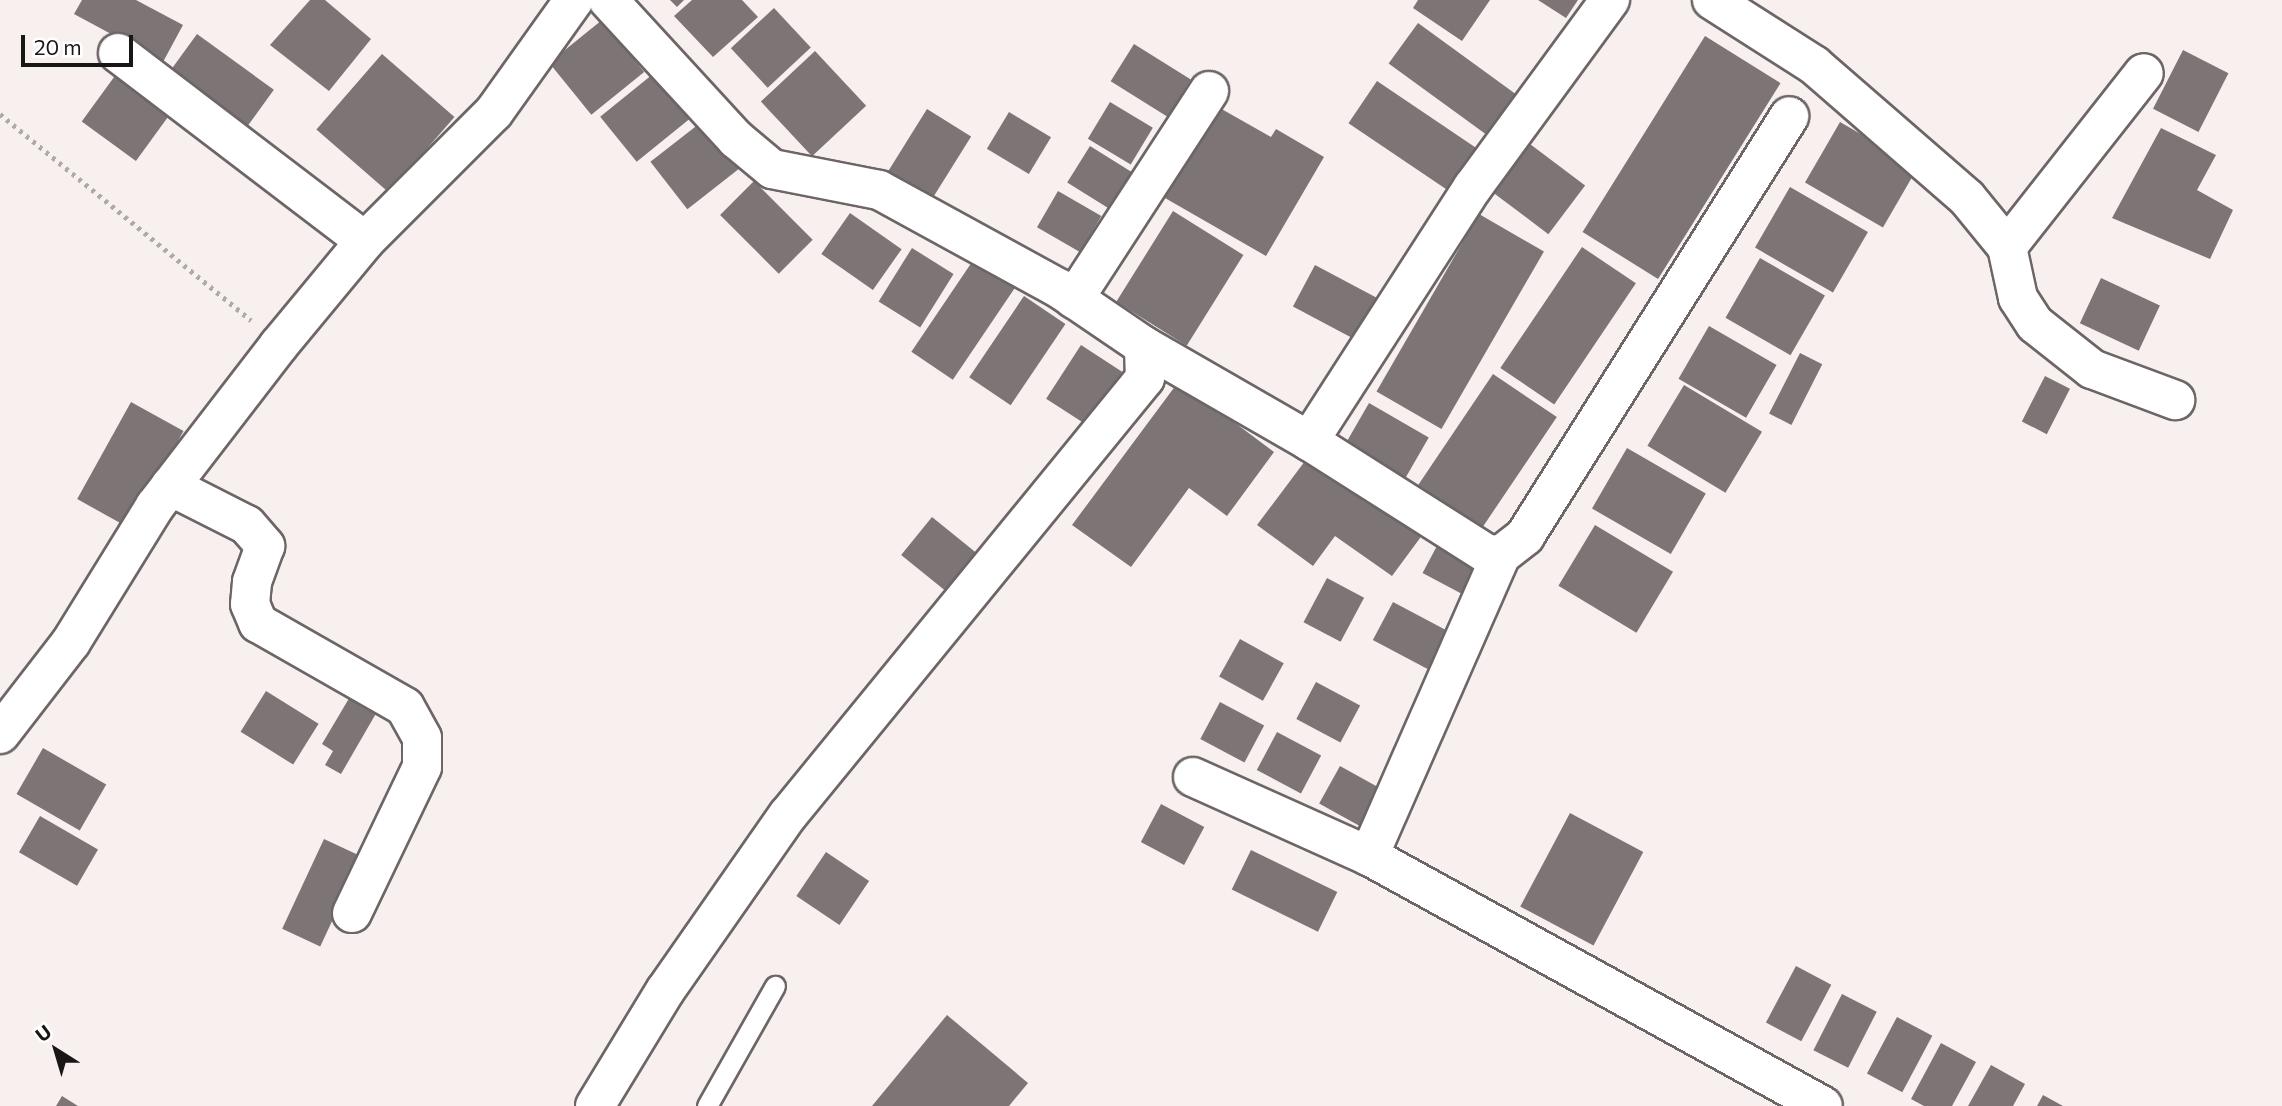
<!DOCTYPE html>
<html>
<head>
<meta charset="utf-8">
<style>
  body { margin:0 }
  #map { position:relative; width:2282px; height:1106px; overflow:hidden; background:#f8efef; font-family:Commissioner,sans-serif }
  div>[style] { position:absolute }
  .building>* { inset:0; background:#7d7575; transform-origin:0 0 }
  .path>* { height:4.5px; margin-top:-2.25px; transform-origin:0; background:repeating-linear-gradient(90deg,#b0a9a9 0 3.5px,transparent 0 8.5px) }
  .roads { filter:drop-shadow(2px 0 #6d6566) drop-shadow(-2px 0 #6d6566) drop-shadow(0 2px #6d6566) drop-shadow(0 -2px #6d6566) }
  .service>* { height:19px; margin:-9.5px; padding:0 9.5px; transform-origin:9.5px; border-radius:9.5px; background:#fff }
  .minor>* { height:38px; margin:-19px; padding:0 19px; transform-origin:19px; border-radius:19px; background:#fff }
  span { translate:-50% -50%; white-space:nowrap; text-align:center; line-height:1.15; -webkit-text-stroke:6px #fff; paint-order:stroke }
  .north { position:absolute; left:21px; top:1015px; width:70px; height:70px; -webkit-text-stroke:5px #fff; paint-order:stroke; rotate:323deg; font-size:19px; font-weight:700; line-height:28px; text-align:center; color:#191616 }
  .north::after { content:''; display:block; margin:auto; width:24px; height:32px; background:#191616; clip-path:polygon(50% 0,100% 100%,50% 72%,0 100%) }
  .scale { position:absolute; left:21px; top:35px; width:112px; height:32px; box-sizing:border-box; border:4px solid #191616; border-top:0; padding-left:9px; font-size:21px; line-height:24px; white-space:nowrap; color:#191616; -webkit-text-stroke:5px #fff; paint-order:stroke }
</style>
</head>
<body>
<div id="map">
  <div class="building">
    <i style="clip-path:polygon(82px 0,136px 0,183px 25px,163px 62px,74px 14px)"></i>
    <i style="clip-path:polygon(310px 0,325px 0,371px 39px,329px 91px,270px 45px)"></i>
    <i style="clip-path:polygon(670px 0,684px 0,677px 7px)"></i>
    <i style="clip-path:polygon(692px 0,742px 0,758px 17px,713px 57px,674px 16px)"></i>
    <i style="clip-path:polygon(1418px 0,1490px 0,1462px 41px,1413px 8px)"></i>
    <i style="clip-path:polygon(1538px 0,1578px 0,1566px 18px)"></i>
    <i style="left:774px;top:8px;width:54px;height:59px;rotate:47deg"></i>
    <i style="left:602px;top:20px;width:67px;height:68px;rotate:51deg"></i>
    <i style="left:1418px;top:23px;width:122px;height:50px;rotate:36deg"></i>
    <i style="left:197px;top:34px;width:95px;height:55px;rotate:36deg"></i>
    <i style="left:1705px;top:36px;width:89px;height:231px;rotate:32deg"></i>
    <i style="left:1134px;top:44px;width:67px;height:44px;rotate:32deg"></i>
    <i style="left:2183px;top:50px;width:51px;height:66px;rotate:27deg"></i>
    <i style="left:815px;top:51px;width:75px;height:74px;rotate:47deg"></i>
    <i style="left:382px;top:54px;width:96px;height:100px;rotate:41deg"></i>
    <i style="left:117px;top:73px;width:67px;height:60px;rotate:36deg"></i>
    <i style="left:653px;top:74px;width:58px;height:68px;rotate:51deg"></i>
    <i style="left:1377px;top:81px;width:122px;height:51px;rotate:34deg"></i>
    <i style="left:1110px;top:102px;width:50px;height:43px;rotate:31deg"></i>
    <i style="clip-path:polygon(1218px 107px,1271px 137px,1276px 129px,1324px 157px,1266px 256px,1165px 198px)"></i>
    <i style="left:927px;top:109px;width:52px;height:78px;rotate:32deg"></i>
    <i style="left:1009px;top:112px;width:49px;height:43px;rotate:31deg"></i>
    <i style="left:704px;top:120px;width:60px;height:68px;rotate:52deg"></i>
    <i style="left:1840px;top:122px;width:90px;height:70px;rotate:30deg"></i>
    <i style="clip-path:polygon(2161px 128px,2216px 155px,2197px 190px,2233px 210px,2210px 259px,2112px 218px)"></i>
    <i style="left:1530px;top:144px;width:69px;height:61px;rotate:37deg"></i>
    <i style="left:1090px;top:146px;width:51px;height:43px;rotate:32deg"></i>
    <i style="left:754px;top:181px;width:83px;height:48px;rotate:45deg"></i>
    <i style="left:1790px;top:187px;width:90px;height:70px;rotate:30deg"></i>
    <i style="left:1058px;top:191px;width:50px;height:42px;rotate:30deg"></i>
    <i style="left:1173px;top:211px;width:83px;height:107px;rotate:32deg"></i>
    <i style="left:850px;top:213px;width:63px;height:50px;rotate:35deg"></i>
    <i style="left:1479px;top:214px;width:75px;height:205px;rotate:30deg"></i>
    <i style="left:1582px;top:247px;width:65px;height:146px;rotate:34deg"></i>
    <i style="left:912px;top:248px;width:49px;height:63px;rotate:32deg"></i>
    <i style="left:1760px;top:258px;width:75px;height:69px;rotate:30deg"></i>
    <i style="left:974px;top:259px;width:50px;height:112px;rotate:34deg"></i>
    <i style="left:1315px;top:265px;width:80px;height:47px;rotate:28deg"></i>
    <i style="left:2101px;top:278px;width:65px;height:50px;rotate:25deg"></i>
    <i style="left:1024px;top:296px;width:50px;height:98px;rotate:34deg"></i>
    <i style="left:1709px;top:326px;width:78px;height:61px;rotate:30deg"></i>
    <i style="left:1081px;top:345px;width:49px;height:64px;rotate:33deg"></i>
    <i style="left:1800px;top:353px;width:25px;height:68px;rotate:27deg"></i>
    <i style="left:1493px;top:374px;width:77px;height:141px;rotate:34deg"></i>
    <i style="left:2045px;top:376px;width:28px;height:51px;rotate:27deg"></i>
    <i style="clip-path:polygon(1179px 381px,1274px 452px,1227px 516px,1189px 488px,1131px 567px,1072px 525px)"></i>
    <i style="left:1684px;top:385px;width:91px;height:71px;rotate:31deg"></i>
    <i style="left:131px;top:402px;width:60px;height:111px;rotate:29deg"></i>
    <i style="left:1369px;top:403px;width:69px;height:49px;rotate:30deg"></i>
    <i style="left:1627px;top:448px;width:91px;height:70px;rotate:30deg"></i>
    <i style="clip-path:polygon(1311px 453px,1423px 534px,1392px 576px,1335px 536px,1313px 566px,1257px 525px)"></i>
    <i style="left:932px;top:517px;width:64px;height:49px;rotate:39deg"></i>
    <i style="left:1595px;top:525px;width:91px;height:71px;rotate:31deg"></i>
    <i style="left:1439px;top:542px;width:49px;height:35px;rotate:28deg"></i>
    <i style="left:1327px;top:578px;width:42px;height:50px;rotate:28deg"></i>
    <i style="left:1393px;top:602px;width:62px;height:43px;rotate:28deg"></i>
    <i style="left:1240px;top:639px;width:50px;height:43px;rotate:29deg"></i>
    <i style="left:1316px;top:682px;width:50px;height:42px;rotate:28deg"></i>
    <i style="left:266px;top:691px;width:62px;height:48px;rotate:32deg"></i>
    <i style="clip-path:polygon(351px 695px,378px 710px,341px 774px,325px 765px,333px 751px,322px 744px)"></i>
    <i style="left:1220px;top:702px;width:50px;height:42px;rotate:28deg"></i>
    <i style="left:1277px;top:732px;width:50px;height:43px;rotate:28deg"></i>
    <i style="left:43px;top:748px;width:73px;height:53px;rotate:30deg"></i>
    <i style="left:1340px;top:766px;width:50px;height:43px;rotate:29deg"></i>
    <i style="left:1161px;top:804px;width:49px;height:43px;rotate:28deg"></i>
    <i style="left:1570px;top:813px;width:83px;height:106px;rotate:28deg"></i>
    <i style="left:40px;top:816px;width:67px;height:42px;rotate:30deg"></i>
    <i style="left:324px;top:839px;width:42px;height:99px;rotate:25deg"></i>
    <i style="left:1251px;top:850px;width:96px;height:44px;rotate:26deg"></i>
    <i style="left:826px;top:852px;width:52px;height:53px;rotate:34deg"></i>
    <i style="left:1796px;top:966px;width:40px;height:64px;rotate:28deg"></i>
    <i style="left:1842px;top:994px;width:39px;height:63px;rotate:27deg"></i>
    <i style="clip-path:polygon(947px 1015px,1028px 1083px,1009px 1106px,872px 1106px)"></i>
    <i style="left:1897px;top:1017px;width:40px;height:64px;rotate:28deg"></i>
    <i style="clip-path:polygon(1941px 1043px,1976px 1062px,1952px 1106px,1924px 1106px,1911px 1099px)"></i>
    <i style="clip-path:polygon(1991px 1065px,2025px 1084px,2013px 1106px,1968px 1106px)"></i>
    <i style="clip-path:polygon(2043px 1095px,2063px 1106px,2037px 1106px)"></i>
    <i style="clip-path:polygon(62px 1096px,78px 1106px,56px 1106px)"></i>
  </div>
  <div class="path">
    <i style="left:0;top:114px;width:325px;rotate:39.4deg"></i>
  </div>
  <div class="roads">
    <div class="service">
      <i style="left:707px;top:1106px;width:138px;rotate:-60.5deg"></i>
    </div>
    <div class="minor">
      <i style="left:1712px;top:0;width:121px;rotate:32.5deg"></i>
      <i style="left:1814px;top:65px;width:203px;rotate:41deg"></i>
      <i style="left:1967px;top:198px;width:63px;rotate:50.8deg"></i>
      <i style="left:2007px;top:247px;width:52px;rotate:77.8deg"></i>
      <i style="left:2018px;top:298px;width:31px;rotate:57deg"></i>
      <i style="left:2035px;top:324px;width:73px;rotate:38.3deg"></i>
      <i style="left:2092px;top:369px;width:89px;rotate:20.5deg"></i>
      <i style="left:118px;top:53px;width:310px;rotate:37.3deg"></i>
      <i style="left:2007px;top:247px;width:221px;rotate:-51.8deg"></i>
      <i style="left:1074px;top:299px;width:248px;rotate:-57deg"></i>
      <i style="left:1144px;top:346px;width:190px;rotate:29.9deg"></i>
      <i style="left:1309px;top:441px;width:211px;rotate:32.4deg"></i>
      <i style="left:1487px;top:554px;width:14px;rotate:4deg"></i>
      <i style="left:1501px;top:555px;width:31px;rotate:-38deg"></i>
      <i style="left:1525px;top:536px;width:496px;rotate:-57.8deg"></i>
      <i style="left:1309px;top:441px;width:302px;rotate:-57.2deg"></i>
      <i style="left:1473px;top:187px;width:232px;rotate:-53.8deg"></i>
      <i style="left:170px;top:486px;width:86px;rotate:26.9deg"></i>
      <i style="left:247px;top:525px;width:28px;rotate:49deg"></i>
      <i style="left:265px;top:546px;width:38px;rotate:110deg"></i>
      <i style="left:252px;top:582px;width:22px;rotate:95deg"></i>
      <i style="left:250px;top:604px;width:21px;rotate:67deg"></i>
      <i style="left:258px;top:623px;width:169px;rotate:29.7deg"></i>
      <i style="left:405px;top:707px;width:35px;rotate:61deg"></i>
      <i style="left:422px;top:738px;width:29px;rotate:90deg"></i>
      <i style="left:422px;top:767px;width:162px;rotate:115.6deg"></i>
      <i style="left:1501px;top:555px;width:329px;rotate:113.7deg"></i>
      <i style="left:1369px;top:856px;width:518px;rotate:28.84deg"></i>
      <i style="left:0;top:734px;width:116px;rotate:-52.3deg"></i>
      <i style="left:71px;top:642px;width:160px;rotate:-58.3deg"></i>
      <i style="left:155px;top:506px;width:203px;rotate:-52.4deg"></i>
      <i style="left:279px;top:345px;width:135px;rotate:-50.4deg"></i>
      <i style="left:365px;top:241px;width:182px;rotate:-45deg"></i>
      <i style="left:494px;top:112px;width:138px;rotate:-54.5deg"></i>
      <i style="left:1193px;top:777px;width:193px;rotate:24.2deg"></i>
      <i style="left:595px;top:1106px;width:135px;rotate:-58.7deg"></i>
      <i style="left:665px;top:991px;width:215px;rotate:-55.1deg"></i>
      <i style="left:788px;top:815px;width:564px;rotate:-50.75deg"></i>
      <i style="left:1145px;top:378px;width:32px;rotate:-92deg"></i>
      <i style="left:1144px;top:346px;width:102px;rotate:-145.8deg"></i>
      <i style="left:1060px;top:289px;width:206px;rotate:-151.3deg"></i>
      <i style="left:879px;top:190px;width:109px;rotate:-168.9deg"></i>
      <i style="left:772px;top:169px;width:47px;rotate:-140.2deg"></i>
      <i style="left:736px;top:139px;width:189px;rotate:-132.6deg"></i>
    </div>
  </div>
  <div class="north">U</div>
  <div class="scale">20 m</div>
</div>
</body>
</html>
